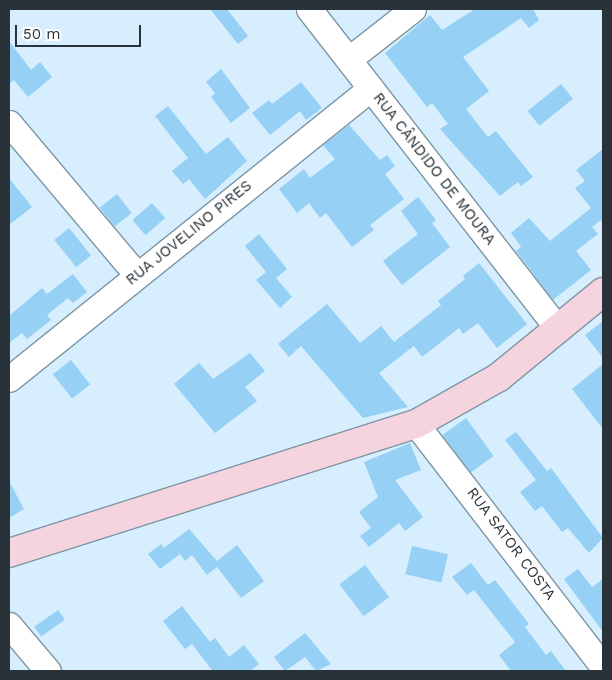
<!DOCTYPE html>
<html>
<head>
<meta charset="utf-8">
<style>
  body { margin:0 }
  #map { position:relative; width:612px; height:680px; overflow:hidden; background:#d6eefe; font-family:"Work Sans",sans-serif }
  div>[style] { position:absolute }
  .building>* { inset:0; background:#96d0f4; transform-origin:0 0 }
  .roads { filter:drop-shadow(1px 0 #7f96a4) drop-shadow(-1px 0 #7f96a4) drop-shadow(0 1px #7f96a4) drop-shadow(0 -1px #7f96a4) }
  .minor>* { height:25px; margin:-12.5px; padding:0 12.5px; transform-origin:12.5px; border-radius:12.5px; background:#fff }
  .major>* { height:28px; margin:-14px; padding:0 14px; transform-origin:14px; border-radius:14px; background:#f5d4df }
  span { translate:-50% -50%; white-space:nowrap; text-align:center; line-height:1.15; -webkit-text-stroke:4px #fff; paint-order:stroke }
  .street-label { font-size:15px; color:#293238 }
  .frame { position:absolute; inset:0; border:10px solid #293238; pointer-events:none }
  .scale { position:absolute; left:15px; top:25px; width:126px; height:22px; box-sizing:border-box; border:2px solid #293238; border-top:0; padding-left:6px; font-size:15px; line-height:18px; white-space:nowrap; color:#293238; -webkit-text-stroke:4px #fff; paint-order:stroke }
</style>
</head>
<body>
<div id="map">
  <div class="building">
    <i style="clip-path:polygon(210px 9px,227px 9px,248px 36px,238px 44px)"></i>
    <i style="clip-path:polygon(475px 9px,533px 9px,539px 20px,529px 28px,521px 18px,463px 57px,489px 91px,466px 109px,488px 137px,496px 131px,533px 177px,521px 186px,518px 182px,500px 196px,440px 129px,448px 124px,432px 103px,427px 107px,385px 53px,430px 15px,442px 30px)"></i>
    <i style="clip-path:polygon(9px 41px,31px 70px,40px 62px,52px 77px,28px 97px,14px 80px,9px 84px)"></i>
    <i style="clip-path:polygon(221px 69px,250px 108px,231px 123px,211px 97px,215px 93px,206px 82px)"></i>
    <i style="clip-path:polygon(301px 82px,322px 108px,306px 120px,300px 111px,270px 135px,252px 113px,269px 100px,272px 104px)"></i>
    <i style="left:561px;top:84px;width:19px;height:43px;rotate:51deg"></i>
    <i style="clip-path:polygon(168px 106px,206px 154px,228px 137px,247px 161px,205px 199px,189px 179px,183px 184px,172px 171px,188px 158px,155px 116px)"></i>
    <i style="clip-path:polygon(349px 125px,380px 160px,387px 155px,395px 166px,385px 174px,404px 199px,370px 225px,374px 230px,352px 247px,326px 213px,320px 218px,309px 203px,297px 213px,279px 189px,304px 169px,310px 178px,335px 159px,323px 145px)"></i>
    <i style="clip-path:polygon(603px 149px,603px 224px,601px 220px,592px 227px,598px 234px,576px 251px,591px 270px,553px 300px,516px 251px,521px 247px,511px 233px,529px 218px,550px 241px,591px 208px,575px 188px,585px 181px,576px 170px)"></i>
    <i style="clip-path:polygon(9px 178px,32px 207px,9px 225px)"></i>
    <i style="left:117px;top:194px;width:24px;height:22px;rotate:52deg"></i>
    <i style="clip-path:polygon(418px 197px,436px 220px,432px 223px,450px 247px,402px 285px,383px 261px,418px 234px,401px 211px)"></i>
    <i style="left:152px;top:203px;width:20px;height:26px;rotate:49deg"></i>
    <i style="left:69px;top:228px;width:35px;height:19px;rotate:51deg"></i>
    <i style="clip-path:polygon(259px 234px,287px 269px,276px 278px,292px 297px,280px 308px,256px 280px,266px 272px,245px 246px)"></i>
    <i style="clip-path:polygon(479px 263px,527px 324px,497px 348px,478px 323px,463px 334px,459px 328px,422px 357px,414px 346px,379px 373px,408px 407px,363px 418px,301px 346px,289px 357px,278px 344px,327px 304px,360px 343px,381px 326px,394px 342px,441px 305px,438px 301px,465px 279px,463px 276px)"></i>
    <i style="clip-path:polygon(73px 274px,87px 292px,73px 303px,68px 298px,47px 315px,51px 320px,27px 339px,22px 333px,9px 343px,9px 316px,42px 288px,47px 294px)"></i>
    <i style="clip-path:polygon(603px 321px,603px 358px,585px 335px)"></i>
    <i style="clip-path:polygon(250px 353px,265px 371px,245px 387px,257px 401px,215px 433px,174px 384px,199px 363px,213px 379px)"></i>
    <i style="left:71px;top:360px;width:31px;height:23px;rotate:52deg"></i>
    <i style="clip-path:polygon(603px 364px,603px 429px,572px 389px)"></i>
    <i style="left:466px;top:418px;width:47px;height:29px;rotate:54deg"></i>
    <i style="clip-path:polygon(516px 432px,547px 471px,551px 468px,603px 538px,589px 553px,568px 528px,562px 532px,542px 506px,535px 511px,520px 492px,536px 480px,505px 440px)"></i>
    <i style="clip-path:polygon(410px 443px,421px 470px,395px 480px,423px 517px,405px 531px,399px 523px,369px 547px,360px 536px,371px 528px,359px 512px,378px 497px,364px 462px)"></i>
    <i style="clip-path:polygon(9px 481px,24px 509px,9px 518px)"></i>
    <i style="clip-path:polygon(189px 529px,217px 561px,237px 545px,264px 581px,241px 598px,217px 567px,207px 575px,192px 555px,185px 561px,180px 554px,160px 569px,148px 554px,161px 544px,164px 548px)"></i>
    <i style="left:412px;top:546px;width:37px;height:29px;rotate:13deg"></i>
    <i style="clip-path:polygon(471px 563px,488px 585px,495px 580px,529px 624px,525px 627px,546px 655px,551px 651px,566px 671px,511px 671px,499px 655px,515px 642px,474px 590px,467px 595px,452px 577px)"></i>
    <i style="left:365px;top:565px;width:40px;height:32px;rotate:53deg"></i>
    <i style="clip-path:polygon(578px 569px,592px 587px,603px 579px,603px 632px,564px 579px)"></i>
    <i style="clip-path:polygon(182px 606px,210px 642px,215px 638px,229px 657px,244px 645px,259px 664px,250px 671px,210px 671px,212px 670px,192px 644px,185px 649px,163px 621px)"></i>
    <i style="left:58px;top:610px;width:12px;height:29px;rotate:55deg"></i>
    <i style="clip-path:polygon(305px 633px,331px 664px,316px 671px,305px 657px,285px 671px,274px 657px)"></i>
  </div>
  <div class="roads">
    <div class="minor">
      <i style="left:309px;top:9px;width:405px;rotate:52.1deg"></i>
      <i style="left:349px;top:59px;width:81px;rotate:-38deg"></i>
      <i style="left:9px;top:123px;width:199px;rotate:49.9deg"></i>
      <i style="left:9px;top:379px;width:464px;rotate:-38.8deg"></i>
      <i style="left:416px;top:424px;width:307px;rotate:52.4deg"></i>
      <i style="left:9px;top:625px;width:60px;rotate:49.7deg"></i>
    </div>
    <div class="major">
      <i style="left:9px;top:553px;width:427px;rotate:-17.6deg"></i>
      <i style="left:416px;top:424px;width:95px;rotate:-29.5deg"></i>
      <i style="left:499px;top:377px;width:134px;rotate:-39.3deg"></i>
    </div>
  </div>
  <div class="street-label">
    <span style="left:434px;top:169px;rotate:52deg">RUA CÂNDIDO DE MOURA</span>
    <span style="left:189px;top:233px;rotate:-39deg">RUA JOVELINO PIRES</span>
    <span style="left:511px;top:544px;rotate:53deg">RUA SATOR COSTA</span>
  </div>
  <div class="frame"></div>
  <div class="scale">50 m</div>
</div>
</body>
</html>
